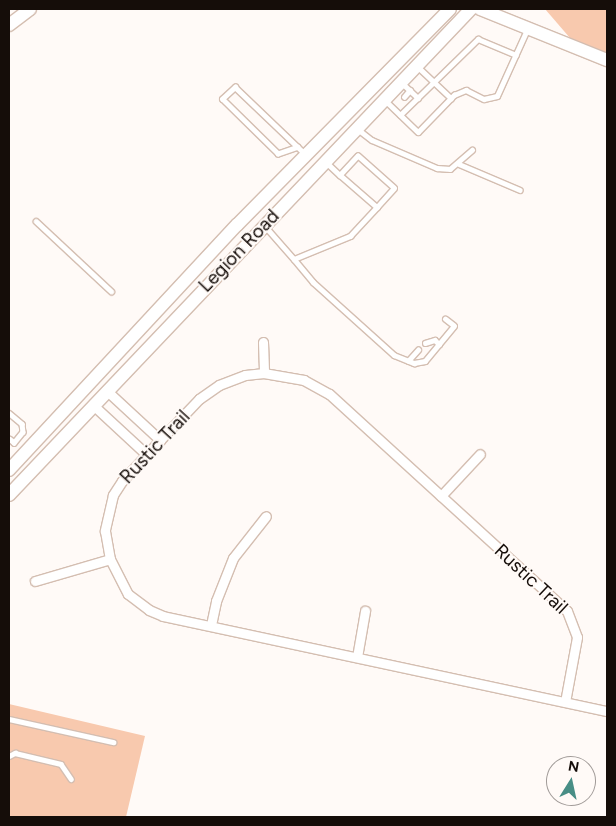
<!DOCTYPE html>
<html>
<head>
<meta charset="utf-8">
<style>
  body { margin:0 }
  #map { position:relative; width:616px; height:826px; overflow:hidden; background:#fffaf7; font-family:Figtree,sans-serif }
  div>[style] { position:absolute }
  .green>* { inset:0; background:#f8c9ae }
  .roads { filter:drop-shadow(1px 0 #d4beb1) drop-shadow(-1px 0 #d4beb1) drop-shadow(0 1px #d4beb1) drop-shadow(0 -1px #d4beb1) }
  .lane>* { height:4.5px; margin:-2.25px; padding:0 2.25px; transform-origin:2.25px; border-radius:2.25px; background:#fff }
  .street>* { height:9px; margin:-4.5px; padding:0 4.5px; transform-origin:4.5px; border-radius:4.5px; background:#fff }
  .secondary>* { height:12px; margin:-6px; padding:0 6px; transform-origin:6px; border-radius:6px; background:#fff }
  span { translate:-50% -50%; white-space:nowrap; text-align:center; line-height:1.15; -webkit-text-stroke:4px #fffaf7; paint-order:stroke }
  .street-label { font-size:19px; color:#150d09 }
  .frame { position:absolute; inset:0; border:10px solid #150d09; pointer-events:none }
  .north { position:absolute; left:546px; top:756px; width:50px; height:50px; box-sizing:border-box; background:#fffaf7; border:1px solid #a19b98; border-radius:50%; rotate:10deg; font-size:14px; font-weight:700; line-height:20px; text-align:center; color:#150d09 }
  .north::after { content:''; display:block; margin:auto; width:18px; height:22px; background:#488e86; clip-path:polygon(50% 0,100% 100%,50% 72%,0 100%) }
</style>
</head>
<body>
<div id="map">
  <div class="green">
    <i style="clip-path:polygon(545px 9px,607px 9px,607px 53px,570px 38px)"></i>
    <i style="clip-path:polygon(9px 704px,145px 736px,126px 817px,9px 817px)"></i>
  </div>
  <div class="roads">
    <div class="lane">
      <i style="left:417px;top:66px;width:47px;rotate:43.3deg"></i>
      <i style="left:402px;top:83px;width:22px;rotate:43deg"></i>
      <i style="left:404px;top:97px;width:9px;rotate:-49deg"></i>
      <i style="left:385px;top:100px;width:46px;rotate:44.1deg"></i>
      <i style="left:418px;top:132px;width:52px;rotate:-45.8deg"></i>
      <i style="left:454px;top:95px;width:13px;rotate:-23deg"></i>
      <i style="left:466px;top:90px;width:20px;rotate:27deg"></i>
      <i style="left:484px;top:99px;width:13px;rotate:-13deg"></i>
      <i style="left:497px;top:96px;width:72px;rotate:-65.6deg"></i>
      <i style="left:400px;top:115px;width:109px;rotate:-44.3deg"></i>
      <i style="left:478px;top:39px;width:41px;rotate:22.8deg"></i>
      <i style="left:359px;top:130px;width:16px;rotate:38deg"></i>
      <i style="left:372px;top:140px;width:71px;rotate:23.3deg"></i>
      <i style="left:437px;top:168px;width:13px;rotate:4deg"></i>
      <i style="left:450px;top:169px;width:29px;rotate:-41deg"></i>
      <i style="left:298px;top:147px;width:21px;rotate:161deg"></i>
      <i style="left:278px;top:154px;width:78px;rotate:-135.5deg"></i>
      <i style="left:222px;top:99px;width:18px;rotate:-43deg"></i>
      <i style="left:235px;top:87px;width:97px;rotate:43.7deg"></i>
      <i style="left:327px;top:163px;width:18px;rotate:43deg"></i>
      <i style="left:340px;top:175px;width:49px;rotate:40.9deg"></i>
      <i style="left:377px;top:207px;width:25px;rotate:-48deg"></i>
      <i style="left:394px;top:188px;width:48px;rotate:-138.4deg"></i>
      <i style="left:358px;top:156px;width:26px;rotate:133deg"></i>
      <i style="left:459px;top:164px;width:66px;rotate:23.1deg"></i>
      <i style="left:36px;top:221px;width:103px;rotate:43deg"></i>
      <i style="left:265px;top:226px;width:44px;rotate:48.7deg"></i>
      <i style="left:294px;top:259px;width:61px;rotate:-22.3deg"></i>
      <i style="left:350px;top:236px;width:40px;rotate:-47deg"></i>
      <i style="left:294px;top:259px;width:30px;rotate:50deg"></i>
      <i style="left:313px;top:282px;width:109px;rotate:42deg"></i>
      <i style="left:394px;top:355px;width:22px;rotate:22deg"></i>
      <i style="left:414px;top:363px;width:11px;rotate:-10deg"></i>
      <i style="left:425px;top:361px;width:45px;rotate:-50.4deg"></i>
      <i style="left:454px;top:326px;width:11px;rotate:-142deg"></i>
      <i style="left:425px;top:343px;width:10px;rotate:-17deg"></i>
      <i style="left:435px;top:340px;width:6px;rotate:45deg"></i>
      <i style="left:408px;top:361px;width:15px;rotate:-48deg"></i>
      <i style="left:9px;top:413px;width:17px;rotate:40deg"></i>
      <i style="left:22px;top:424px;width:8px;rotate:83deg"></i>
      <i style="left:23px;top:432px;width:14px;rotate:129deg"></i>
      <i style="left:14px;top:443px;width:6px;rotate:-141deg"></i>
      <i style="left:9px;top:719px;width:107px;rotate:12.5deg"></i>
      <i style="left:9px;top:756px;width:7px;rotate:-27deg"></i>
      <i style="left:15px;top:753px;width:47px;rotate:13.4deg"></i>
      <i style="left:61px;top:764px;width:18px;rotate:56deg"></i>
    </div>
    <div class="street">
      <i style="left:263px;top:342px;width:31px;rotate:88deg"></i>
      <i style="left:106px;top:390px;width:74px;rotate:42.8deg"></i>
      <i style="left:93px;top:405px;width:72px;rotate:42.8deg"></i>
      <i style="left:441px;top:496px;width:57px;rotate:-47.1deg"></i>
      <i style="left:35px;top:581px;width:78px;rotate:-16.3deg"></i>
      <i style="left:211px;top:625px;width:25px;rotate:-78deg"></i>
      <i style="left:216px;top:601px;width:46px;rotate:-68.4deg"></i>
      <i style="left:233px;top:558px;width:53px;rotate:-51.8deg"></i>
      <i style="left:357px;top:657px;width:47px;rotate:-80.1deg"></i>
      <i style="left:565px;top:702px;width:66px;rotate:-79.5deg"></i>
      <i style="left:577px;top:637px;width:28px;rotate:-111deg"></i>
      <i style="left:567px;top:611px;width:322px;rotate:-137.6deg"></i>
      <i style="left:329px;top:394px;width:29px;rotate:-151deg"></i>
      <i style="left:304px;top:380px;width:41px;rotate:-170.1deg"></i>
      <i style="left:264px;top:373px;width:19px;rotate:174deg"></i>
      <i style="left:245px;top:375px;width:28px;rotate:159deg"></i>
      <i style="left:219px;top:385px;width:24px;rotate:145deg"></i>
      <i style="left:199px;top:399px;width:57px;rotate:133.6deg"></i>
      <i style="left:160px;top:440px;width:56px;rotate:132.8deg"></i>
      <i style="left:122px;top:481px;width:17px;rotate:123deg"></i>
      <i style="left:113px;top:495px;width:37px;rotate:103deg"></i>
      <i style="left:105px;top:531px;width:28px;rotate:80deg"></i>
      <i style="left:110px;top:559px;width:39px;rotate:63deg"></i>
      <i style="left:128px;top:594px;width:26px;rotate:37deg"></i>
      <i style="left:149px;top:610px;width:15px;rotate:23deg"></i>
      <i style="left:163px;top:616px;width:454px;rotate:12.1deg"></i>
    </div>
    <div class="secondary">
      <i style="left:480px;top:9px;width:137px;rotate:21.9deg"></i>
      <i style="left:9px;top:25px;width:26px;rotate:-37deg"></i>
      <i style="left:9px;top:470px;width:335px;rotate:-47.1deg"></i>
      <i style="left:237px;top:225px;width:303px;rotate:-45.4deg"></i>
      <i style="left:9px;top:495px;width:671px;rotate:-46.45deg"></i>
    </div>
  </div>
  <div class="street-label">
    <span style="left:239px;top:251px;rotate:-46deg">Legion Road</span>
    <span style="left:155px;top:447px;rotate:-47deg">Rustic Trail</span>
    <span style="left:531px;top:579px;rotate:43deg">Rustic Trail</span>
  </div>
  <div class="frame"></div>
  <div class="north">N</div>
</div>
</body>
</html>
